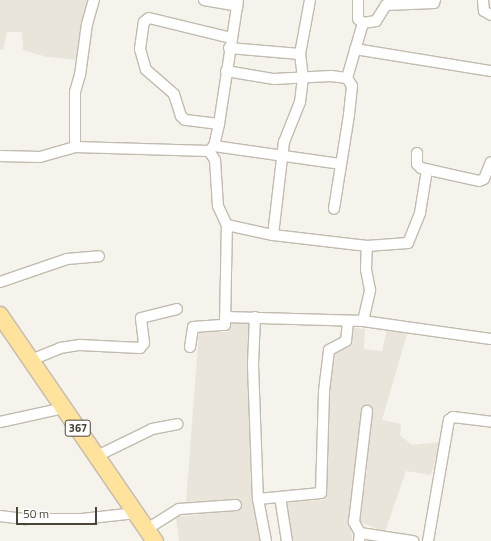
<!DOCTYPE html>
<html>
<head>
<meta charset="utf-8">
<style>
  body { margin:0 }
  #map { position:relative; width:491px; height:541px; overflow:hidden; background:#f6f3ec; font-family:"Titillium Web",sans-serif }
  div>[style] { position:absolute }
  .residential>* { inset:0; background:#eae5da }
  .roads { filter:drop-shadow(1px 0 #c2bbae) drop-shadow(-1px 0 #c2bbae) drop-shadow(0 1px #c2bbae) drop-shadow(0 -1px #c2bbae) }
  .minor>* { height:10px; margin:-5px; padding:0 5px; transform-origin:5px; border-radius:5px; background:#fff }
  .primary>* { height:16px; margin:-8px; padding:0 8px; transform-origin:8px; border-radius:8px; background:#ffe39c }
  span { translate:-50% -50%; white-space:nowrap; text-align:center; line-height:1.15; -webkit-text-stroke:4px #fff; paint-order:stroke }
  .shield-label span { padding:1px 3px; background:#fff; border:1px solid; border-radius:3px; -webkit-text-stroke-width:0 }
  .shield-label { font-size:11px; color:#4b4439; font-weight:700 }
  .scale { position:absolute; left:16px; top:507px; width:81px; height:18px; box-sizing:border-box; border:2px solid #4b4439; border-top:0; padding-left:5px; font-size:12px; line-height:14px; white-space:nowrap; color:#4b4439; -webkit-text-stroke:3px #fff; paint-order:stroke }
</style>
</head>
<body>
<div id="map">
  <div class="residential">
    <i style="clip-path:polygon(0 0,89px 0,78px 60px,47px 57px,23px 50px,22px 32px,7px 32px,3px 50px,0 49px)"></i>
    <i style="clip-path:polygon(231px 322px,249px 323px,251px 488px,260px 541px,179px 541px,176px 517px,240px 510px,240px 500px,186px 502px,199px 332px,227px 332px)"></i>
    <i style="clip-path:polygon(354px 328px,365px 329px,364px 349px,382px 351px,387px 329px,407px 334px,382px 420px,401px 424px,400px 435px,412px 445px,440px 442px,431px 475px,406px 471px,385px 532px,360px 522px,367px 467px,357px 465px,349px 521px,353px 541px,291px 541px,286px 502px,323px 500px,326px 492px,329px 398px,334px 351px,347px 348px)"></i>
  </div>
  <div class="roads">
    <div class="minor">
      <i style="left:204px;top:0;width:34px;rotate:10deg"></i>
      <i style="left:483px;top:0;width:11px;rotate:85deg"></i>
      <i style="left:484px;top:11px;width:8px;rotate:30deg"></i>
      <i style="left:363px;top:23px;width:13px;rotate:-9deg"></i>
      <i style="left:376px;top:21px;width:19px;rotate:-58deg"></i>
      <i style="left:386px;top:5px;width:48px;rotate:-2.4deg"></i>
      <i style="left:434px;top:3px;width:3px;rotate:-72deg"></i>
      <i style="left:229px;top:48px;width:71px;rotate:4.8deg"></i>
      <i style="left:355px;top:49px;width:138px;rotate:9.2deg"></i>
      <i style="left:226px;top:71px;width:49px;rotate:9.5deg"></i>
      <i style="left:274px;top:79px;width:57px;rotate:-3deg"></i>
      <i style="left:331px;top:76px;width:16px;rotate:7deg"></i>
      <i style="left:347px;top:78px;width:9px;rotate:58deg"></i>
      <i style="left:352px;top:86px;width:29px;rotate:96deg"></i>
      <i style="left:349px;top:115px;width:95px;rotate:99.1deg"></i>
      <i style="left:347px;top:78px;width:57px;rotate:-73.8deg"></i>
      <i style="left:363px;top:23px;width:6px;rotate:-141deg"></i>
      <i style="left:358px;top:19px;width:19px;rotate:-90deg"></i>
      <i style="left:219px;top:124px;width:34px;rotate:-173deg"></i>
      <i style="left:185px;top:120px;width:6px;rotate:-135deg"></i>
      <i style="left:181px;top:116px;width:23px;rotate:-108deg"></i>
      <i style="left:174px;top:94px;width:37px;rotate:-139deg"></i>
      <i style="left:146px;top:70px;width:22px;rotate:-106deg"></i>
      <i style="left:140px;top:49px;width:27px;rotate:-82deg"></i>
      <i style="left:144px;top:22px;width:6px;rotate:-39deg"></i>
      <i style="left:149px;top:18px;width:84px;rotate:13.7deg"></i>
      <i style="left:214px;top:146px;width:127px;rotate:8.1deg"></i>
      <i style="left:75px;top:147px;width:55px;rotate:-90deg"></i>
      <i style="left:75px;top:92px;width:18px;rotate:-74deg"></i>
      <i style="left:80px;top:75px;width:51px;rotate:-82.2deg"></i>
      <i style="left:87px;top:24px;width:25px;rotate:-74deg"></i>
      <i style="left:209px;top:151px;width:11px;rotate:56deg"></i>
      <i style="left:215px;top:160px;width:46px;rotate:86.3deg"></i>
      <i style="left:218px;top:206px;width:21px;rotate:65deg"></i>
      <i style="left:227px;top:225px;width:47px;rotate:12.3deg"></i>
      <i style="left:273px;top:235px;width:95px;rotate:6.7deg"></i>
      <i style="left:367px;top:246px;width:41px;rotate:-4.2deg"></i>
      <i style="left:408px;top:243px;width:32px;rotate:-68deg"></i>
      <i style="left:420px;top:213px;width:44px;rotate:-80.8deg"></i>
      <i style="left:417px;top:153px;width:11px;rotate:90deg"></i>
      <i style="left:417px;top:164px;width:6px;rotate:45deg"></i>
      <i style="left:421px;top:168px;width:59px;rotate:12.6deg"></i>
      <i style="left:479px;top:181px;width:5px;rotate:-22deg"></i>
      <i style="left:484px;top:179px;width:18px;rotate:-68deg"></i>
      <i style="left:0;top:156px;width:40px;rotate:1.4deg"></i>
      <i style="left:40px;top:157px;width:36px;rotate:-16deg"></i>
      <i style="left:75px;top:147px;width:134px;rotate:1.7deg"></i>
      <i style="left:209px;top:151px;width:7px;rotate:-45deg"></i>
      <i style="left:214px;top:146px;width:23px;rotate:-77deg"></i>
      <i style="left:219px;top:124px;width:125px;rotate:-81.3deg"></i>
      <i style="left:273px;top:235px;width:94px;rotate:-83.3deg"></i>
      <i style="left:284px;top:142px;width:43px;rotate:-68.2deg"></i>
      <i style="left:300px;top:102px;width:24px;rotate:-83deg"></i>
      <i style="left:303px;top:78px;width:24px;rotate:-97deg"></i>
      <i style="left:300px;top:54px;width:55px;rotate:-79.5deg"></i>
      <i style="left:0;top:282px;width:71px;rotate:-18.9deg"></i>
      <i style="left:67px;top:259px;width:32px;rotate:-5deg"></i>
      <i style="left:225px;top:317px;width:138px;rotate:1.7deg"></i>
      <i style="left:363px;top:321px;width:129px;rotate:8deg"></i>
      <i style="left:255px;top:317px;width:48px;rotate:92.4deg"></i>
      <i style="left:253px;top:365px;width:134px;rotate:87.9deg"></i>
      <i style="left:258px;top:499px;width:43px;rotate:79.2deg"></i>
      <i style="left:363px;top:321px;width:32px;rotate:-77deg"></i>
      <i style="left:370px;top:290px;width:20px;rotate:-101deg"></i>
      <i style="left:366px;top:270px;width:24px;rotate:-88deg"></i>
      <i style="left:190px;top:347px;width:20px;rotate:-81deg"></i>
      <i style="left:193px;top:327px;width:32px;rotate:-4deg"></i>
      <i style="left:225px;top:325px;width:100px;rotate:-88.9deg"></i>
      <i style="left:31px;top:360px;width:31px;rotate:-22deg"></i>
      <i style="left:60px;top:348px;width:20px;rotate:-9deg"></i>
      <i style="left:80px;top:345px;width:60px;rotate:2.9deg"></i>
      <i style="left:140px;top:348px;width:6px;rotate:-51deg"></i>
      <i style="left:144px;top:343px;width:25px;rotate:-97deg"></i>
      <i style="left:141px;top:318px;width:37px;rotate:-14deg"></i>
      <i style="left:0;top:422px;width:66px;rotate:-12.3deg"></i>
      <i style="left:97px;top:456px;width:61px;rotate:-26.1deg"></i>
      <i style="left:152px;top:429px;width:26px;rotate:-11deg"></i>
      <i style="left:280px;top:497px;width:45px;rotate:81deg"></i>
      <i style="left:258px;top:499px;width:63px;rotate:-5.4deg"></i>
      <i style="left:321px;top:493px;width:102px;rotate:-88.3deg"></i>
      <i style="left:324px;top:391px;width:41px;rotate:-83deg"></i>
      <i style="left:329px;top:350px;width:19px;rotate:-28deg"></i>
      <i style="left:346px;top:341px;width:20px;rotate:-84deg"></i>
      <i style="left:0;top:516px;width:26px;rotate:7deg"></i>
      <i style="left:26px;top:519px;width:56px"></i>
      <i style="left:82px;top:519px;width:54px;rotate:-6.3deg"></i>
      <i style="left:147px;top:529px;width:38px;rotate:-32deg"></i>
      <i style="left:179px;top:509px;width:57px;rotate:-4deg"></i>
      <i style="left:360px;top:533px;width:13px;rotate:-119deg"></i>
      <i style="left:354px;top:522px;width:112px;rotate:-83.3deg"></i>
      <i style="left:359px;top:541px;width:8px;rotate:-83deg"></i>
      <i style="left:360px;top:533px;width:54px;rotate:8.6deg"></i>
      <i style="left:428px;top:541px;width:123px;rotate:-80.2deg"></i>
      <i style="left:449px;top:420px;width:5px;rotate:-37deg"></i>
      <i style="left:453px;top:417px;width:38px;rotate:7deg"></i>
    </div>
    <div class="primary">
      <i style="left:0;top:315px;width:274px;rotate:55.6deg"></i>
    </div>
  </div>
  <div class="shield-label">
    <span style="left:78px;top:428px">367</span>
  </div>
  <div class="scale">50 m</div>
</div>
</body>
</html>
